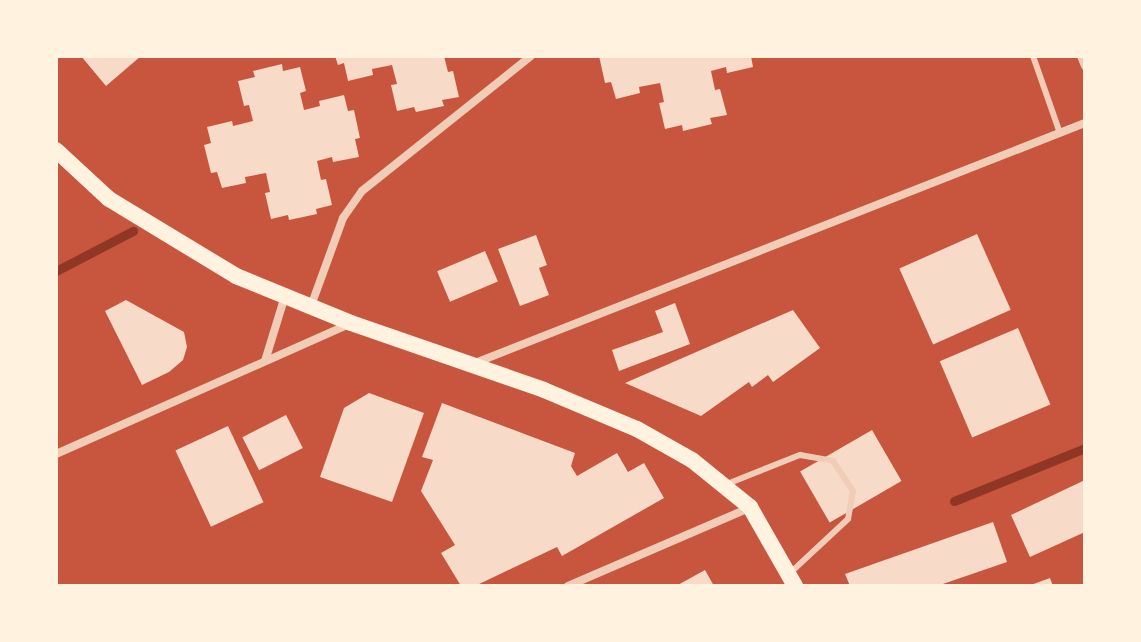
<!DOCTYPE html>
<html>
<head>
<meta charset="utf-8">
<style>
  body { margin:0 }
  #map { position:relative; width:1141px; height:642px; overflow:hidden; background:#c8553d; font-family:Lora,serif }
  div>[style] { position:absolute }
  .stream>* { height:9px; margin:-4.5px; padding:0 4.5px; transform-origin:4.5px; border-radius:4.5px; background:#8f3625 }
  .building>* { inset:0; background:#f7dbc8; transform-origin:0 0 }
  .service>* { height:6px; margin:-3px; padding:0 3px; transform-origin:3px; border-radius:3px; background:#f1ccb7 }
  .minor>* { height:8px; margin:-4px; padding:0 4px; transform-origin:4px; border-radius:4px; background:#f1ccb7 }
  .secondary>* { height:16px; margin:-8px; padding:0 8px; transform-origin:8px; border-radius:8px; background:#fff3e0 }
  span { translate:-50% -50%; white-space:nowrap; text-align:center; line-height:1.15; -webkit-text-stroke:7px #fff3e0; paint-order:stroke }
  .frame { position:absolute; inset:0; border:58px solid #fff3e0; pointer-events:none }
</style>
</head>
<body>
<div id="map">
  <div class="stream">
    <i style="left:56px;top:271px;width:87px;rotate:-27.5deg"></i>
    <i style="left:954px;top:501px;width:141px;rotate:-22deg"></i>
  </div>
  <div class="building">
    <i style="clip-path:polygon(81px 56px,141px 56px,106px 86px)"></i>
    <i style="clip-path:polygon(335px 56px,444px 56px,448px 72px,453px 71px,459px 97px,442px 100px,444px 106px,416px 112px,414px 107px,397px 111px,391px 85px,397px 84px,392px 65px,372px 69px,373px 75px,348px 81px,344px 63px,338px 65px)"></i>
    <i style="clip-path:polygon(599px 56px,751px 56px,753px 67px,727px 73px,726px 67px,711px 71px,715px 90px,720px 89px,727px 115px,710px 118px,712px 124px,683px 131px,682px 125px,665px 129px,659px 103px,664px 102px,660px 83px,639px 87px,640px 93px,616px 99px,611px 82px,605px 83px)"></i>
    <i style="clip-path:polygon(282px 64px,283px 71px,300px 67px,306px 91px,300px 93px,304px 110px,320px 106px,319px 101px,344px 95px,348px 111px,354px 110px,360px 138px,355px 139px,359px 157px,333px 162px,332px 157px,317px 161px,321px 180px,326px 179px,332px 205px,316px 209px,317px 214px,289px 220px,288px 215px,271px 219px,265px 193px,270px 192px,266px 173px,245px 177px,246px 183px,222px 188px,217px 172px,211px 173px,204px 145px,211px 143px,207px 127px,232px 121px,233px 126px,253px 121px,249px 105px,244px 106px,238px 81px,255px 77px,253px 71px)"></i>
    <i style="left:977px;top:234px;width:83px;height:85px;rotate:66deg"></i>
    <i style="clip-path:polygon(536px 235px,547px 265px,539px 268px,549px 295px,520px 306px,498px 249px)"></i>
    <i style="left:485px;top:251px;width:33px;height:52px;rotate:67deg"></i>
    <i style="clip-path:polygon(126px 300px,184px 332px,187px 347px,183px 360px,169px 372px,142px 385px,105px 311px)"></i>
    <i style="clip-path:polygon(675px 303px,690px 344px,619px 371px,612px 350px,663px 332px,655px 311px)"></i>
    <i style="clip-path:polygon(793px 310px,820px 348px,773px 382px,768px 375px,752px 387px,749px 382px,701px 416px,625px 383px)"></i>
    <i style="left:1018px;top:328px;width:83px;height:85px;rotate:67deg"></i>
    <i style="clip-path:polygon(369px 393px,424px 413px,392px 502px,320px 477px,344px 408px)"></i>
    <i style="clip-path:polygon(442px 403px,575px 453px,571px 466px,577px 476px,617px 453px,628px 472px,644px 463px,664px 498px,562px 556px,557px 547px,475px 586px,461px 586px,441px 553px,455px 545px,421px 491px,433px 460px,422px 457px)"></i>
    <i style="left:286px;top:415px;width:37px;height:49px;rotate:63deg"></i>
    <i style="left:228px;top:426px;width:84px;height:58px;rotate:65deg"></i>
    <i style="left:872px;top:430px;width:59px;height:83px;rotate:60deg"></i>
    <i style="clip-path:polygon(1085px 480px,1085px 532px,1030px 557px,1011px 515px)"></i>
    <i style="clip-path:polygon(993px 522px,1007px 562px,937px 586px,850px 586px,845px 574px)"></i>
    <i style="clip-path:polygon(705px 570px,714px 586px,676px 586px)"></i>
    <i style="clip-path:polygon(1050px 578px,1053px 586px,1028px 586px)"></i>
  </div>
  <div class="service">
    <i style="left:1033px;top:56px;width:82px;rotate:70.7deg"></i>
    <i style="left:727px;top:484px;width:79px;rotate:-21.7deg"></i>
    <i style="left:800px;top:455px;width:34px;rotate:10deg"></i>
    <i style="left:833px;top:461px;width:36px;rotate:56deg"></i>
    <i style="left:853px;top:491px;width:28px;rotate:100deg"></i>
    <i style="left:848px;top:519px;width:79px;rotate:137deg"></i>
  </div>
  <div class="minor">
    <i style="left:1081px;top:56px;width:11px;rotate:68deg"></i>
    <i style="left:311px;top:306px;width:94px;rotate:-70deg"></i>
    <i style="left:343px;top:218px;width:33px;rotate:-55deg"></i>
    <i style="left:362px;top:191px;width:216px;rotate:-38.6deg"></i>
    <i style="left:265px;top:361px;width:68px;rotate:-72.9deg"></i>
    <i style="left:475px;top:363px;width:656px;rotate:-21.48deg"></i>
    <i style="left:56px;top:454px;width:323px;rotate:-23.9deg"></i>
    <i style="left:568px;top:586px;width:197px;rotate:-23.3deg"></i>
  </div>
  <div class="secondary">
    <i style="left:56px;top:150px;width:72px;rotate:42.8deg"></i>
    <i style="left:109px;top:199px;width:149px;rotate:31.2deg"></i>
    <i style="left:236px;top:276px;width:124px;rotate:22.2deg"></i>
    <i style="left:351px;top:323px;width:204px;rotate:19.1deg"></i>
    <i style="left:544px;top:390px;width:101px;rotate:22.8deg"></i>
    <i style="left:637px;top:429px;width:63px;rotate:29.4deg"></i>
    <i style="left:692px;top:460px;width:75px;rotate:39deg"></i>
    <i style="left:750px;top:507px;width:91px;rotate:60.3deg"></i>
  </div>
  <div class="frame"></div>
</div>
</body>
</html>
